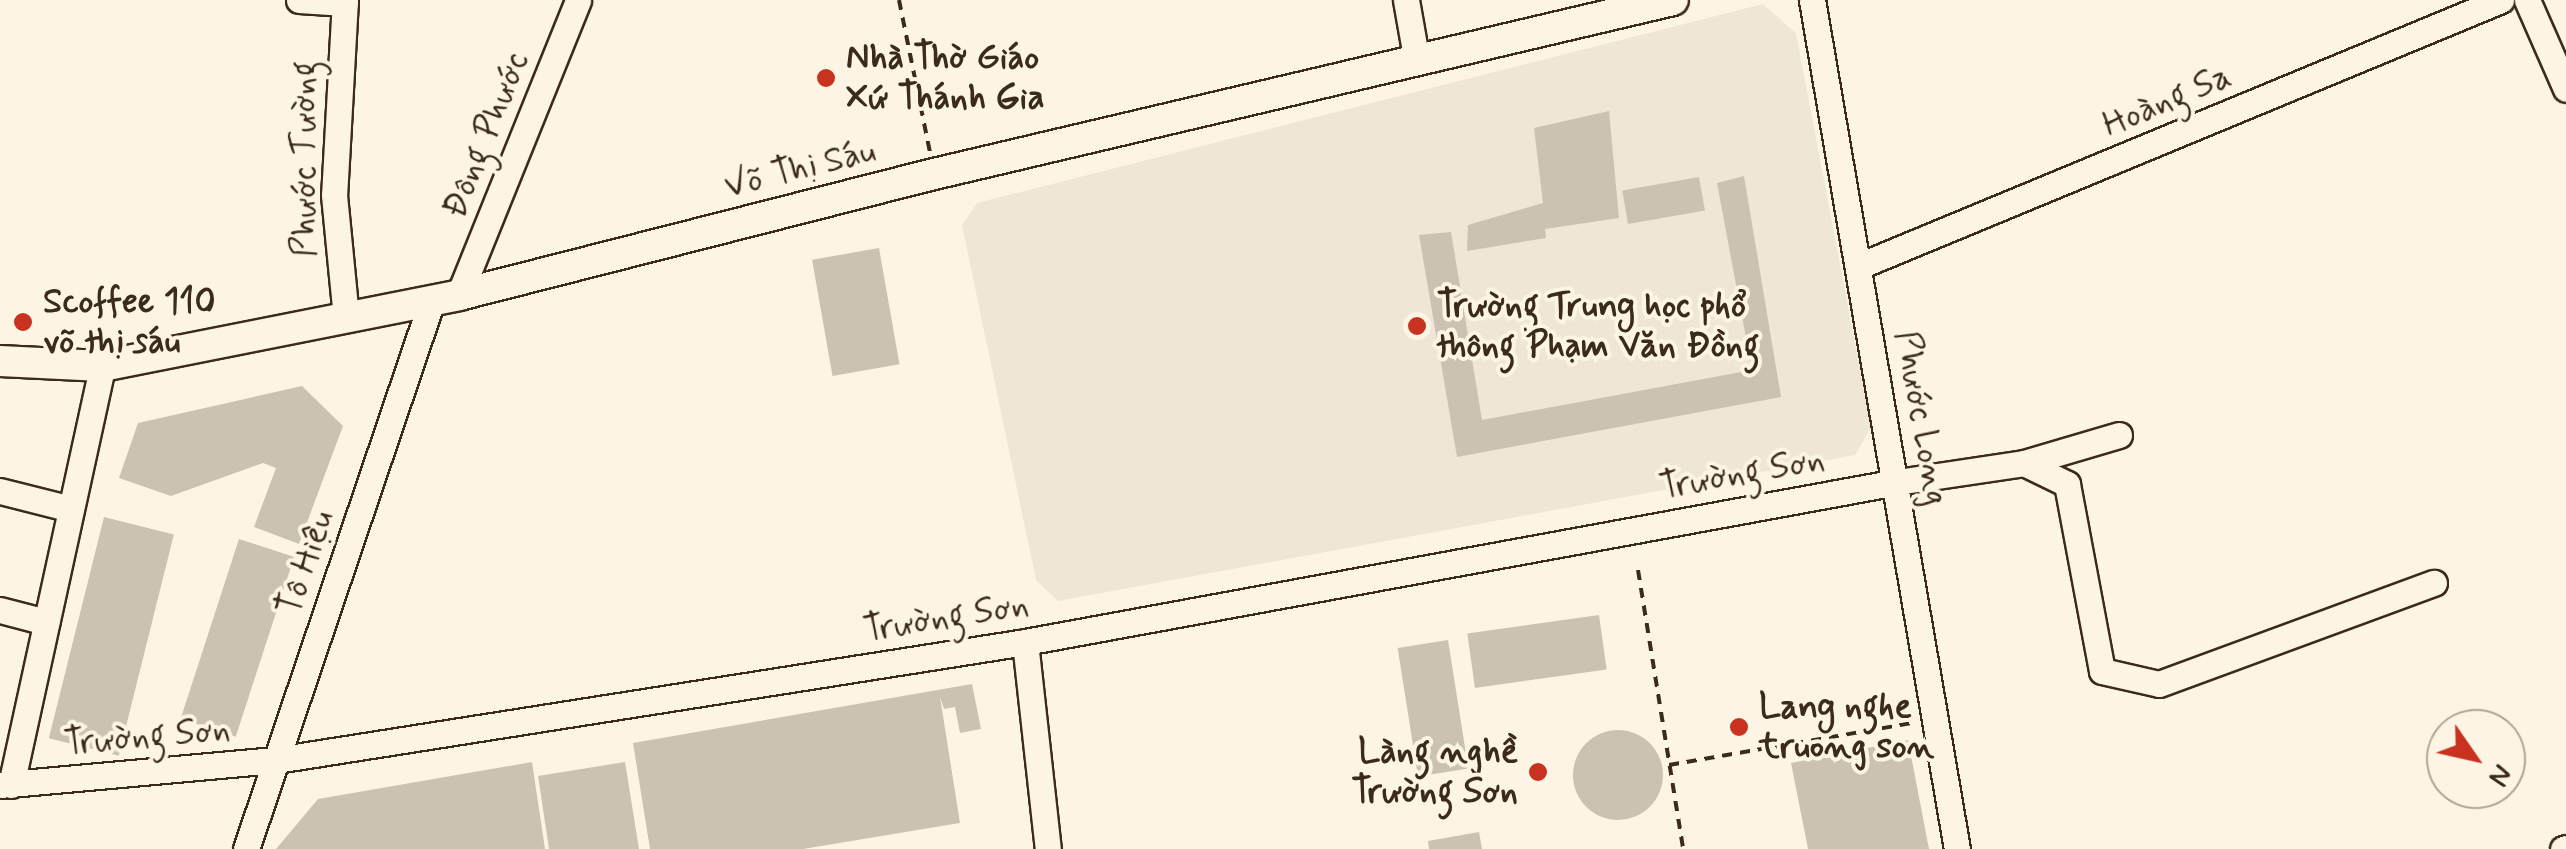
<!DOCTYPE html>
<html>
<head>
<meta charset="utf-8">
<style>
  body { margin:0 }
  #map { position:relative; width:2566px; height:849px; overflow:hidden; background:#fcf5e5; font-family:Mynerve,sans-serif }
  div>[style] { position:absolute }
  .built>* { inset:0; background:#eee6d6 }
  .building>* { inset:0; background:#ccc2b3; transform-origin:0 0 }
  .round { border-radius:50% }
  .path>* { height:4px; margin-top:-2px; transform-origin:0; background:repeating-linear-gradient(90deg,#3b2a1e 0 10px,transparent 0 18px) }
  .roads { filter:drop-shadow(2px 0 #3b2a1e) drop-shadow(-2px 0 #3b2a1e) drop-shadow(0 2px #3b2a1e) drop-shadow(0 -2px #3b2a1e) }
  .minor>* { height:25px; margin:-12.5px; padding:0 12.5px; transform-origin:12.5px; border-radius:12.5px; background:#fcf5e5 }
  .major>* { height:30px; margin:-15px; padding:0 15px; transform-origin:15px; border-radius:15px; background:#fcf5e5 }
  .dots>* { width:28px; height:28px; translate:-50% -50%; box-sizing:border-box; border:5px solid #fcf5e5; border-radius:50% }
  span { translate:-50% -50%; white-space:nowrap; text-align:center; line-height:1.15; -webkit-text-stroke:8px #fcf5e5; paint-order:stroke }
  .poi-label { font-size:35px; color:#3b2a1e; font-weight:700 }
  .left { translate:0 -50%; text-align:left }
  .right { translate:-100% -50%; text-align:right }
  .street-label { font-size:35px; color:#3b2a1e }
  .north { position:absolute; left:2426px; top:709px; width:100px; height:100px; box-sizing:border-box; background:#fcf5e5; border:2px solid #afa495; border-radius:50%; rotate:124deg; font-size:28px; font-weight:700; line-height:40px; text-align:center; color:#3b2a1e }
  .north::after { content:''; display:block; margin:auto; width:35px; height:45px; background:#c8321e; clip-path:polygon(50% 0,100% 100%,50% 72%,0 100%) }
</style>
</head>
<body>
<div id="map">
  <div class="built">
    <i style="clip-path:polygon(1763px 4px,1796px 33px,1871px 427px,1855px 455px,1058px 601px,1036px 580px,962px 225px,977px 203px)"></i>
  </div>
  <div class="building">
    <i style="clip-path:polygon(1609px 111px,1619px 218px,1545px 229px,1546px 238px,1467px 251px,1468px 225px,1543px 203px,1534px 128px)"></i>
    <i style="clip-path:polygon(1744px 176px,1781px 397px,1457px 457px,1419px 235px,1451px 232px,1482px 420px,1752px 370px,1717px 183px)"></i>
    <i style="left:1699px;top:177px;width:34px;height:78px;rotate:80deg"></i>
    <i style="left:879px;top:248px;width:118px;height:68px;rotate:80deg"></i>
    <i style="clip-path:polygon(302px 386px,343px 426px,299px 544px,254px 527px,276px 468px,263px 463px,171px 496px,119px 478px,138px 423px)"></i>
    <i style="left:104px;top:517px;width:72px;height:228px;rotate:14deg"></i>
    <i style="left:239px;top:539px;width:58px;height:189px;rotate:18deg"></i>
    <i style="left:1599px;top:615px;width:55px;height:133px;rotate:82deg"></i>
    <i style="left:1448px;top:640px;width:130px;height:51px;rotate:81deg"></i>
    <i style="clip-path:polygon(972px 684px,981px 729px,960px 733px,955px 707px,944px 709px,940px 697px,960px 823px,803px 849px,650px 849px,633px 743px)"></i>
    <i class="round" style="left:1573px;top:730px;width:90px;height:90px"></i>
    <i style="clip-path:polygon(1908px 740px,1929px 849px,1808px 849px,1791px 763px)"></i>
    <i style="clip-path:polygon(532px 762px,545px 849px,276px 849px,318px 799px)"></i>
    <i style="clip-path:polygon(625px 762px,639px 849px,549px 849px,538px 776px)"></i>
    <i style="clip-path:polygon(1479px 832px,1482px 849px,1429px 849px,1428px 841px)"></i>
  </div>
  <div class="path">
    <i style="left:899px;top:0;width:155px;rotate:78.5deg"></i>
    <i style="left:1638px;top:570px;width:283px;rotate:80.8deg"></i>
    <i style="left:1669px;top:765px;width:246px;rotate:-9.8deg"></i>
  </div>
  <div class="roads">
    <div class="minor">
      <i style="left:299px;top:0;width:46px;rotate:3.7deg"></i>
      <i style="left:345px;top:0;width:195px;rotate:93.2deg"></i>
      <i style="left:334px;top:195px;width:124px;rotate:84.4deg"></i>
      <i style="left:1406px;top:0;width:58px;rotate:80deg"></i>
      <i style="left:1812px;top:0;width:861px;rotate:80.31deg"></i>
      <i style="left:2527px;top:0;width:97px;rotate:66.3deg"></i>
      <i style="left:1859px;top:266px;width:695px;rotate:-22.51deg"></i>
      <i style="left:459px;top:295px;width:318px;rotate:-68deg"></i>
      <i style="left:2024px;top:463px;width:48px;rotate:26deg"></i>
      <i style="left:2067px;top:484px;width:190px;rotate:79.4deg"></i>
      <i style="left:2102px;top:671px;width:58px;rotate:12.8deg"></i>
      <i style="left:2159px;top:684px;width:293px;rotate:-20.2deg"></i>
      <i style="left:0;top:491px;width:73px;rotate:14.2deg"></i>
      <i style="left:0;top:610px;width:48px;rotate:14.6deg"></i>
      <i style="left:1025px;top:642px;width:208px;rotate:83.7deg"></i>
      <i style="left:0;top:785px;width:277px;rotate:-5.2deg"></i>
      <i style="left:276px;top:760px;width:758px;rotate:-8.95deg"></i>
      <i style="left:1025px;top:642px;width:887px;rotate:-10.4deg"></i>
      <i style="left:1897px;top:482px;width:128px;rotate:-8.5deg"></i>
      <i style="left:2024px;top:463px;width:99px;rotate:-16.4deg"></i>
      <i style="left:11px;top:785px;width:429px;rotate:-77.7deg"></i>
      <i style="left:246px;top:849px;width:580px;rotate:-71.28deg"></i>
      <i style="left:2563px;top:849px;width:3px;rotate:-18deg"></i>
    </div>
    <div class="major">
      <i style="left:0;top:361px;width:102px;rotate:2.8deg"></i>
      <i style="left:102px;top:366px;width:364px;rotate:-11.2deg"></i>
      <i style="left:459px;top:295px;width:490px;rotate:-14.3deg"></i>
      <i style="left:934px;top:174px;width:759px;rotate:-13.25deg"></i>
    </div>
  </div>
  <div class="dots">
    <i style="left:826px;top:78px;background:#c8321e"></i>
    <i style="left:23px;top:322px;background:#c8321e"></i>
    <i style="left:1417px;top:326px;background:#c8321e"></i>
    <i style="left:1739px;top:727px;background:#c8321e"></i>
    <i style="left:1538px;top:772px;background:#c8321e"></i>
  </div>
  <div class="poi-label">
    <span class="left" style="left:846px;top:78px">Nhà Thờ Giáo<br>Xứ Thánh Gia</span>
    <span class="left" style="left:43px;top:322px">Scoffee 110<br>võ thị sáu</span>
    <span class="left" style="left:1437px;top:326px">Trường Trung học phổ<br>thông Phạm Văn Đồng</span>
    <span class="left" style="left:1759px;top:727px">Lang nghe<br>truong son</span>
    <span class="right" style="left:1518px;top:772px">Làng nghề<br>Trường Sơn</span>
  </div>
  <div class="street-label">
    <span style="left:2167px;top:101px;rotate:-23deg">Hoàng Sa</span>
    <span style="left:486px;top:135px;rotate:-68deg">Đông Phước</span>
    <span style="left:305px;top:159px;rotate:-90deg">Phước Tường</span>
    <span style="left:800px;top:169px;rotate:-14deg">Võ Thị Sáu</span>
    <span style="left:1921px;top:418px;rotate:80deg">Phước Long</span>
    <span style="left:1742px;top:474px;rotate:-10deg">Trường Sơn</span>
    <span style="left:306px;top:563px;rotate:-71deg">Tô Hiệu</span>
    <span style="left:946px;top:618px;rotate:-9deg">Trường Sơn</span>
    <span style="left:147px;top:737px;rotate:-5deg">Trường Sơn</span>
  </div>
  <div class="north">N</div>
</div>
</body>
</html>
